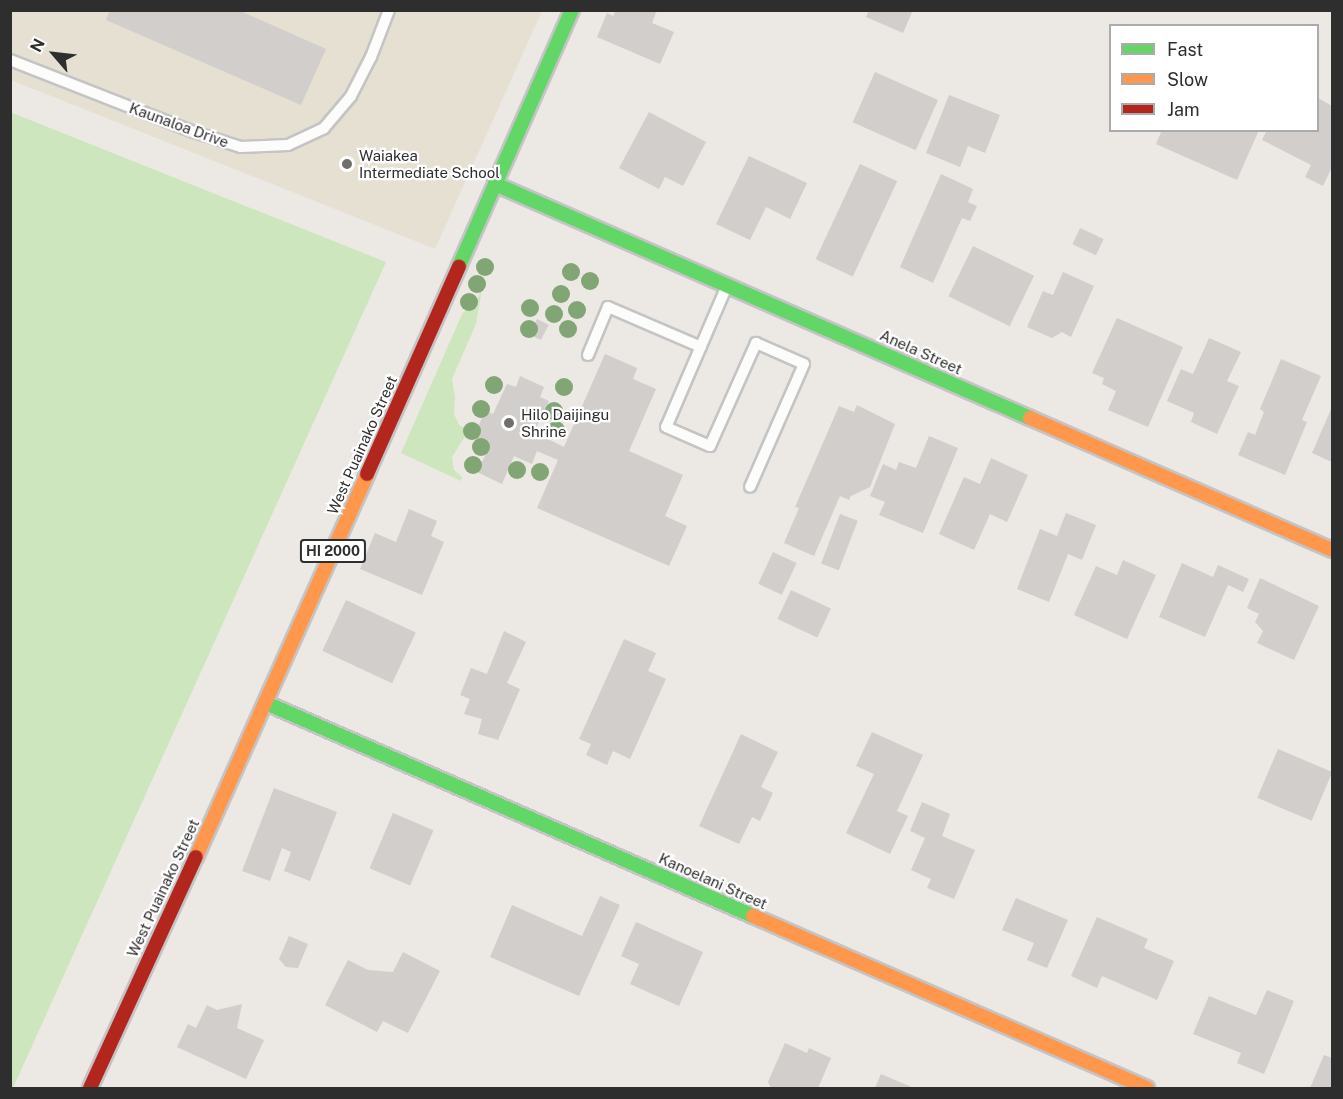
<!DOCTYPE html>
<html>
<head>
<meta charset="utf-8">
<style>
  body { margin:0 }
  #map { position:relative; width:1343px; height:1099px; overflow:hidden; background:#ece8e4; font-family:"Public Sans",sans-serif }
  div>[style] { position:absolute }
  .education>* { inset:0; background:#e6e0d3 }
  .green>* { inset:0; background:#cee6be }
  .building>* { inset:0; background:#d1cecb; transform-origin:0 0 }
  .roads { filter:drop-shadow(2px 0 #c5c4c5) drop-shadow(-2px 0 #c5c4c5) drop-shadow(0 2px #c5c4c5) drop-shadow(0 -2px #c5c4c5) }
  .lane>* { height:10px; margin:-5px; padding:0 5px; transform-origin:5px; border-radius:5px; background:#fcfcfb }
  .fast>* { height:14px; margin:-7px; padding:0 7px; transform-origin:7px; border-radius:7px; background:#63d668 }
  .slow>* { height:14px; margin:-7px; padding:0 7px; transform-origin:7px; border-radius:7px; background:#ff974d }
  .jam>* { height:14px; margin:-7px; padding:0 7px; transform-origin:7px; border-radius:7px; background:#b3261e }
  .trees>* { width:18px; height:18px; margin:-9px; border-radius:50%; background:#82a575 }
  .dots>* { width:16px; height:16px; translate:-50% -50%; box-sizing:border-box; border:3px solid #fff; border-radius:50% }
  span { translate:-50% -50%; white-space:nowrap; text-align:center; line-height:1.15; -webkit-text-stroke:4.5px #fff; paint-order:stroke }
  .shield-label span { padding:2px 4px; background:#fff; border:2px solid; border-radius:4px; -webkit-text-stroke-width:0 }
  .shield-label { font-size:14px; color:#2e2e2e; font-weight:700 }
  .street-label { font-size:15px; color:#2e2e2e }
  .poi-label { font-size:15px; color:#2e2e2e }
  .left { translate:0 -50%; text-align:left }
  .frame { position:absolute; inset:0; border:12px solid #2e2e2e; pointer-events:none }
  .legend { position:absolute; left:1109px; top:24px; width:210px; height:108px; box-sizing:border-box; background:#fff; border:2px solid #ababab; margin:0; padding:8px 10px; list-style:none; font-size:18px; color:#2e2e2e }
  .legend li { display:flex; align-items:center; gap:12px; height:30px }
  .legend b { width:30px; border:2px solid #ababab }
  .north { position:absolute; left:24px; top:24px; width:60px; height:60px; -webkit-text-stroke:4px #fff; paint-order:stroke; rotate:298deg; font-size:16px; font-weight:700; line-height:24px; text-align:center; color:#2e2e2e }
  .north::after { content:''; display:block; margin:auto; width:21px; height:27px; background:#2e2e2e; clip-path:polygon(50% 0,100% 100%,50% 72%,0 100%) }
</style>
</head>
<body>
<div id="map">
  <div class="education">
    <i style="clip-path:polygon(10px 11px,542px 11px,435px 249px,11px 80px)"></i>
  </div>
  <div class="green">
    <i style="clip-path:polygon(10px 112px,386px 262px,13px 1088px,10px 1088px)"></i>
    <i style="clip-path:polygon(482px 289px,476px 324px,452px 379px,455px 397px,454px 414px,459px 425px,469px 430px,452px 457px,454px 470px,462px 477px,461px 481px,401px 453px,463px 312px,474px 306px)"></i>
  </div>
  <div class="building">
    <i style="clip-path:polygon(110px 10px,238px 10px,326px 49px,301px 105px,106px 20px)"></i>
    <i style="clip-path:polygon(616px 10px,657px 10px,652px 23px,674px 32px,660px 64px,597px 37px,607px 13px,613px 16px)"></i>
    <i style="clip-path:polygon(869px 10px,913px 10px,903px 33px,866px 17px)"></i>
    <i style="left:875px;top:72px;width:69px;height:55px;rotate:24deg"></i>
    <i style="clip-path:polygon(949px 95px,1000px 115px,985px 153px,968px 146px,960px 167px,926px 153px)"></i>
    <i style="clip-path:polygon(1318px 98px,1332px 106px,1332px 167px,1323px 186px,1305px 177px,1311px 165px,1262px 140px,1267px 130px,1318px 130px)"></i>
    <i style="clip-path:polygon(649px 112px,706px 142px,683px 186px,665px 177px,659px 189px,619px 168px)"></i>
    <i style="clip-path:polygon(1162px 130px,1259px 130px,1237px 180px,1156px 144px)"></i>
    <i style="clip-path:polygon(749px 156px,807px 183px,790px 219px,766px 207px,750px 240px,716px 224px)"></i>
    <i style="left:860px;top:164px;width:41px;height:105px;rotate:25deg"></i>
    <i style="clip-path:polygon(941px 174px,973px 189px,968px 202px,977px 206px,970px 221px,962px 218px,933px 283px,900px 267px)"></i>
    <i style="left:1080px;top:228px;width:26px;height:18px;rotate:25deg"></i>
    <i style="left:973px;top:246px;width:68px;height:56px;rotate:26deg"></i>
    <i style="clip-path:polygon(1063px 272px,1094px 286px,1071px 337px,1062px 332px,1052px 338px,1027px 327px,1043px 291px,1053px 295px)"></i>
    <i style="clip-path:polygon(1117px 318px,1183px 347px,1148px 427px,1108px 410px,1116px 391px,1102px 384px,1104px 378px,1092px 373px)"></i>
    <i style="left:537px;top:319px;width:13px;height:17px;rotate:27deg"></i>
    <i style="clip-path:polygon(1209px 338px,1241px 352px,1227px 381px,1239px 386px,1217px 434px,1191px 422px,1194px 413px,1167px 401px,1181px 369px,1193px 374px)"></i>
    <i style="clip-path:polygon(605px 354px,637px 368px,633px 379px,656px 389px,629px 451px,683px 475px,665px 516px,687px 526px,669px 566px,537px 508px,558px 460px,537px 451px,532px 464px,514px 456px,502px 484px,477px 472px,490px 446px,473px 438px,485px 411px,493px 414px,507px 384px,516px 387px,520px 376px,544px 387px,540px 397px,549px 401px,534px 432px,564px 447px)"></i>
    <i style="clip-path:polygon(1281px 359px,1321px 376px,1302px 420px,1307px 422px,1285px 475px,1238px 455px,1248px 432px,1255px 435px,1264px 412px,1260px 409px)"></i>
    <i style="clip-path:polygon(857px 405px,895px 424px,870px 487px,851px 496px,849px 500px,840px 496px,814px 556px,784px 543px,799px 508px,795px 507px,839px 406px,854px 412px)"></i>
    <i style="clip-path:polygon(1332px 407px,1332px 462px,1312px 453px)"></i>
    <i style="clip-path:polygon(929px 436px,958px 448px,923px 533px,879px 515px,885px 502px,870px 496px,883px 464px,896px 470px,899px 462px,916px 468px)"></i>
    <i style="clip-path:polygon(991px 458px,1028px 475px,1007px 522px,990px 514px,974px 550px,939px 534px,964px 477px,980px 484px)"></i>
    <i style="clip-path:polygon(409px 509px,437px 521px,431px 536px,444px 542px,422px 595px,360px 569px,375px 533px,396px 542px)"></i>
    <i style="clip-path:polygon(1066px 513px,1096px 525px,1082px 560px,1068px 554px,1049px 602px,1017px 589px,1040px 529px,1057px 536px)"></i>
    <i style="left:840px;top:514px;width:19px;height:53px;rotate:21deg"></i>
    <i style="left:773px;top:552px;width:26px;height:35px;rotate:25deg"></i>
    <i style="clip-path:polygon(1123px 560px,1156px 575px,1127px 639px,1074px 615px,1096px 566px,1117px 575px)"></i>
    <i style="clip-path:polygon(1182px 563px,1213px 577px,1218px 565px,1249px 579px,1243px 592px,1228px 585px,1205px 637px,1159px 617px)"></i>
    <i style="clip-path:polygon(1260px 578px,1319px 606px,1294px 660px,1257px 643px,1263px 631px,1255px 622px,1259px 614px,1247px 608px)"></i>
    <i style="left:791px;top:590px;width:44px;height:32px;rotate:25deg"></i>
    <i style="left:346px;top:600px;width:77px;height:56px;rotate:25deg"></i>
    <i style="clip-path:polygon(504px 631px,526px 642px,507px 683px,520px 689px,498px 740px,478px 734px,482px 719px,464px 714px,470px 699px,460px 695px,471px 668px,487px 674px)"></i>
    <i style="clip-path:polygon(624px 639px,656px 653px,648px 671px,666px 679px,630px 759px,613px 751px,607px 765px,586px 755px,591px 744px,579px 739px)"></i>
    <i style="clip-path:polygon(872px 732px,923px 755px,897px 811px,908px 816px,890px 854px,846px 833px,874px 774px,856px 766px)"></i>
    <i style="clip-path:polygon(741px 734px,778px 752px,761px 787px,773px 793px,760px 821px,752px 817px,739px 844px,699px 826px)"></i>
    <i style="left:1278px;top:749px;width:59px;height:53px;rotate:23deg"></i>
    <i style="clip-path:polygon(274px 788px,337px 812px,310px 881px,284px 871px,291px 852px,282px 848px,270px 881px,242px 871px)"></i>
    <i style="clip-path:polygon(922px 802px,950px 814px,942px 836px,975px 850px,954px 899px,927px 888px,931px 879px,911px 870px,925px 838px,910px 831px)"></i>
    <i style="left:393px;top:813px;width:44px;height:60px;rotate:23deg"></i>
    <i style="clip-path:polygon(600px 896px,620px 905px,579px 996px,490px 957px,512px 905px,582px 936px)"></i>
    <i style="clip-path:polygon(1016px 898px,1068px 920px,1047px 968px,1027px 960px,1034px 943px,1002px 930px)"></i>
    <i style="clip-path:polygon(1097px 917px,1148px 939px,1144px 948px,1174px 961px,1157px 1000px,1102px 976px,1097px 988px,1071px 976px)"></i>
    <i style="clip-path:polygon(636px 922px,703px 952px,679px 1006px,630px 984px,639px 964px,621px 956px)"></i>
    <i style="clip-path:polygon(289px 936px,308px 944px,298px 968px,286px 967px,279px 959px)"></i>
    <i style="clip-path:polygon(403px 952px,440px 971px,408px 1033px,383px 1021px,377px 1032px,325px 1005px,348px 960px,368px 970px,393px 972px)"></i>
    <i style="clip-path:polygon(1267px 990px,1294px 1001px,1264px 1074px,1237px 1063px,1241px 1053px,1193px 1034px,1209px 996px,1256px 1015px)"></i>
    <i style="clip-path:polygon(242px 1004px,237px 1028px,264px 1040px,246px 1079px,177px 1047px,188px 1024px,196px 1028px,207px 1005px,217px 1010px)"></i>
    <i style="clip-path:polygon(785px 1043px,807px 1053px,809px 1048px,831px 1058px,818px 1088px,771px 1088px,768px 1082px)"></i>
    <i style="clip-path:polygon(1324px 1055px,1332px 1058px,1332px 1088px,1310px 1088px)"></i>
    <i style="clip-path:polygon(881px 1074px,914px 1088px,875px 1088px)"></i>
  </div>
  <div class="roads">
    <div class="lane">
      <i style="left:10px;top:60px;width:198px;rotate:21.4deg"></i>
      <i style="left:194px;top:132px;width:49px;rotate:17.7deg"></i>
      <i style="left:241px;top:147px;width:47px;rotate:-2.4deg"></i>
      <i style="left:288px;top:145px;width:40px;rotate:-25deg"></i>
      <i style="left:324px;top:128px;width:42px;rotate:-49.8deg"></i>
      <i style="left:351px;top:96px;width:44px;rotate:-62.9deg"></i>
      <i style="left:371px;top:57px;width:50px;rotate:-69deg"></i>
      <i style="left:726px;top:288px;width:151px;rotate:113.3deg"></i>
      <i style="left:666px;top:427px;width:48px;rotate:23.4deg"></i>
      <i style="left:710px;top:446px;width:113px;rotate:-65.9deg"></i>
      <i style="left:756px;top:343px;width:52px;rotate:23.6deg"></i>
      <i style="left:804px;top:364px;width:134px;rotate:113.7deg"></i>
      <i style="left:588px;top:355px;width:52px;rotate:-67.4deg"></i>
      <i style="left:608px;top:307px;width:101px;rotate:23.3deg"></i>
    </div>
    <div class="fast">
      <i style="left:495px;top:184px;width:584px;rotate:23.62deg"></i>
      <i style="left:459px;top:266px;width:280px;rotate:-66.2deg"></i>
      <i style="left:266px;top:703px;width:532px;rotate:23.62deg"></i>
    </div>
    <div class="slow">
      <i style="left:1030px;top:418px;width:330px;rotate:23.6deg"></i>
      <i style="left:196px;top:857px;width:419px;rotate:-65.9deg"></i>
      <i style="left:753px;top:916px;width:430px;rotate:23.6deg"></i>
    </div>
    <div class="jam">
      <i style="left:367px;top:474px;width:227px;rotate:-66.1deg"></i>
      <i style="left:90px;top:1088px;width:254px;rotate:-65.4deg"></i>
    </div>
  </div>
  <div class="trees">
    <i style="left:485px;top:267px"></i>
    <i style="left:571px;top:272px"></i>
    <i style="left:590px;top:281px"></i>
    <i style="left:477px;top:284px"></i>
    <i style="left:561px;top:294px"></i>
    <i style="left:469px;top:302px"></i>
    <i style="left:530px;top:308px"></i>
    <i style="left:577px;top:310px"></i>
    <i style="left:554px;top:314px"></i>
    <i style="left:529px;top:329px"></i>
    <i style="left:568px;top:329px"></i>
    <i style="left:494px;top:385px"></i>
    <i style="left:564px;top:387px"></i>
    <i style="left:481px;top:409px"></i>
    <i style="left:554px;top:411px"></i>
    <i style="left:556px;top:430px"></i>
    <i style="left:472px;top:431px"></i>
    <i style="left:481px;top:447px"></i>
    <i style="left:473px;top:465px"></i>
    <i style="left:517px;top:470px"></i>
    <i style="left:540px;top:472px"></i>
  </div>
  <div class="dots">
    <i style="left:347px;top:164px;background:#706f6e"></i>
    <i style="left:509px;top:423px;background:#706f6e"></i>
  </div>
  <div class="shield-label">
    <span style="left:333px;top:551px">HI 2000</span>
  </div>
  <div class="street-label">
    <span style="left:179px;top:125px;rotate:20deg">Kaunaloa Drive</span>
    <span style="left:921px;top:352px;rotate:24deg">Anela Street</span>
    <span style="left:362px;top:445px;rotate:-66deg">West Puainako Street</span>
    <span style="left:713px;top:881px;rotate:24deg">Kanoelani Street</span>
    <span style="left:163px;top:888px;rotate:-65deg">West Puainako Street</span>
  </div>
  <div class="poi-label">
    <span class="left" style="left:359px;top:164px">Waiakea<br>Intermediate School</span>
    <span class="left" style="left:521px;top:423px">Hilo Daijingu<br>Shrine</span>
  </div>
  <div class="frame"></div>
  <ul class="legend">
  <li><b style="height:8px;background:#63d668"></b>Fast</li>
  <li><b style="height:8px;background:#ff974d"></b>Slow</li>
  <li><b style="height:8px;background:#b3261e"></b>Jam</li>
  </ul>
  <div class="north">N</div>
</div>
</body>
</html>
